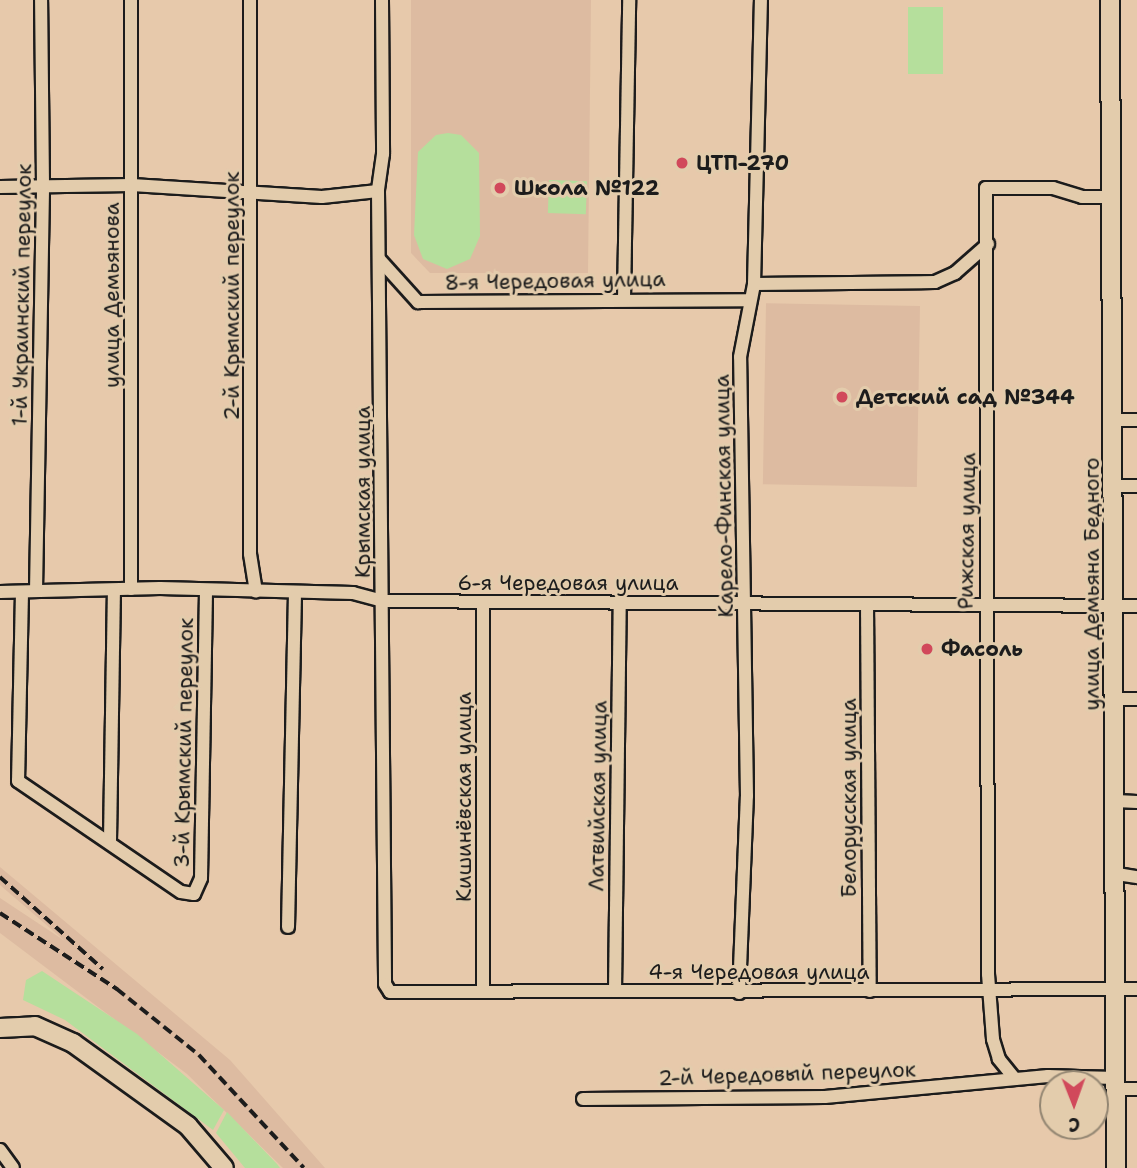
<!DOCTYPE html>
<html>
<head>
<meta charset="utf-8">
<style>
  body { margin:0 }
  #map { position:relative; width:1137px; height:1168px; overflow:hidden; background:#e7c9ab; font-family:"Shantell Sans",sans-serif }
  div>[style] { position:absolute }
  .built>* { inset:0; background:#ddbba1; transform-origin:0 0 }
  .green>* { inset:0; background:#b5df9c; transform-origin:0 0 }
  .roads { filter:drop-shadow(2px 0 #1c1c1c) drop-shadow(-2px 0 #1c1c1c) drop-shadow(0 2px #1c1c1c) drop-shadow(0 -2px #1c1c1c) }
  .minor>* { height:12px; margin:-6px; padding:0 6px; transform-origin:6px; border-radius:6px; background:#e3ccac }
  .secondary>* { height:18px; margin:-9px; padding:0 9px; transform-origin:9px; border-radius:9px; background:#e3ccac }
  .rail>* { height:3.5px; margin-top:-1.75px; transform-origin:0; background:repeating-linear-gradient(90deg,#1c1c1c 0 10px,transparent 0 15px) }
  .dots>* { width:19px; height:19px; translate:-50% -50%; box-sizing:border-box; border:4px solid #e3ccac; border-radius:50% }
  span { translate:-50% -50%; white-space:nowrap; text-align:center; line-height:1.15; -webkit-text-stroke:6px #e3ccac; paint-order:stroke }
  .poi-label { font-size:21px; color:#1c1c1c; font-weight:700 }
  .left { translate:0 -50%; text-align:left }
  .street-label { font-size:21px; color:#1c1c1c }
  .north { position:absolute; left:1039px; top:1070px; width:70px; height:70px; box-sizing:border-box; background:#e3ccac; border:2px solid #938672; border-radius:50%; rotate:179deg; font-size:19px; font-weight:700; line-height:28px; text-align:center; color:#1c1c1c }
  .north::after { content:''; display:block; margin:auto; width:24px; height:32px; background:#d1495b; clip-path:polygon(50% 0,100% 100%,50% 72%,0 100%) }
</style>
</head>
<body>
<div id="map">
  <div class="built">
    <i style="clip-path:polygon(411px 0,591px 0,588px 273px,430px 273px,411px 253px)"></i>
    <i style="left:920px;top:306px;width:181px;height:154px;rotate:91deg"></i>
    <i style="clip-path:polygon(0 867px,230px 1060px,325px 1168px,283px 1168px,187px 1074px,0 933px,0 898px,65px 941px,0 885px)"></i>
  </div>
  <div class="green">
    <i style="left:943px;top:7px;width:67px;height:35px;rotate:90deg"></i>
    <i style="clip-path:polygon(448px 133px,461px 135px,479px 153px,480px 236px,470px 259px,447px 269px,423px 259px,414px 235px,418px 152px,436px 135px)"></i>
    <i style="left:549px;top:180px;width:38px;height:33px;rotate:2deg"></i>
    <i style="clip-path:polygon(42px 971px,137px 1034px,224px 1110px,213px 1130px,65px 1020px,23px 1000px,26px 980px)"></i>
    <i style="clip-path:polygon(227px 1112px,277px 1164px,280px 1168px,245px 1168px,216px 1133px)"></i>
  </div>
  <div class="roads">
    <div class="minor">
      <i style="left:131px;top:0;width:589px;rotate:90deg"></i>
      <i style="left:250px;top:0;width:554px;rotate:90deg"></i>
      <i style="left:250px;top:554px;width:38px;rotate:81deg"></i>
      <i style="left:382px;top:0;width:154px;rotate:89.6deg"></i>
      <i style="left:383px;top:154px;width:37px;rotate:98deg"></i>
      <i style="left:378px;top:191px;width:793px;rotate:89.49deg"></i>
      <i style="left:385px;top:984px;width:9px;rotate:58deg"></i>
      <i style="left:390px;top:992px;width:747px;rotate:-0.23deg"></i>
      <i style="left:0;top:187px;width:132px;rotate:-0.9deg"></i>
      <i style="left:132px;top:185px;width:190px;rotate:3.6deg"></i>
      <i style="left:322px;top:197px;width:56px;rotate:-6.1deg"></i>
      <i style="left:380px;top:260px;width:57px;rotate:47.9deg"></i>
      <i style="left:418px;top:302px;width:331px;rotate:-0.3deg"></i>
      <i style="left:754px;top:284px;width:181px;rotate:-0.6deg"></i>
      <i style="left:935px;top:282px;width:22px;rotate:-24deg"></i>
      <i style="left:955px;top:273px;width:44px;rotate:-41.3deg"></i>
      <i style="left:624px;top:299px;width:299px;rotate:-89deg"></i>
      <i style="left:1114px;top:420px;width:23px"></i>
      <i style="left:1114px;top:486px;width:23px"></i>
      <i style="left:36px;top:591px;width:407px;rotate:-89deg"></i>
      <i style="left:43px;top:184px;width:184px;rotate:-90.6deg"></i>
      <i style="left:0;top:592px;width:160px;rotate:-1.4deg"></i>
      <i style="left:160px;top:588px;width:193px;rotate:1.5deg"></i>
      <i style="left:353px;top:593px;width:31px;rotate:15deg"></i>
      <i style="left:383px;top:601px;width:754px;rotate:0.38deg"></i>
      <i style="left:22px;top:592px;width:189px;rotate:91.2deg"></i>
      <i style="left:18px;top:781px;width:197px;rotate:34.3deg"></i>
      <i style="left:181px;top:892px;width:13px;rotate:9deg"></i>
      <i style="left:194px;top:894px;width:17px;rotate:-66deg"></i>
      <i style="left:201px;top:878px;width:287px;rotate:-89deg"></i>
      <i style="left:867px;top:604px;width:387px;rotate:89.6deg"></i>
      <i style="left:1116px;top:699px;width:21px"></i>
      <i style="left:1116px;top:801px;width:21px;rotate:3deg"></i>
      <i style="left:110px;top:841px;width:250px;rotate:-89.1deg"></i>
      <i style="left:1117px;top:874px;width:20px;rotate:9deg"></i>
      <i style="left:288px;top:927px;width:335px;rotate:-88.8deg"></i>
      <i style="left:483px;top:991px;width:389px;rotate:-90deg"></i>
      <i style="left:615px;top:991px;width:388px;rotate:-89.3deg"></i>
      <i style="left:739px;top:993px;width:197px;rotate:-87.7deg"></i>
      <i style="left:747px;top:796px;width:439px;rotate:-90.9deg"></i>
      <i style="left:740px;top:357px;width:74px;rotate:-79.1deg"></i>
      <i style="left:754px;top:284px;width:284px;rotate:-88.6deg"></i>
      <i style="left:1015px;top:1079px;width:26px;rotate:-129deg"></i>
      <i style="left:999px;top:1059px;width:21px;rotate:-107deg"></i>
      <i style="left:993px;top:1039px;width:65px;rotate:-94.4deg"></i>
      <i style="left:988px;top:974px;width:786px;rotate:-90.15deg"></i>
      <i style="left:986px;top:188px;width:67px"></i>
      <i style="left:1053px;top:188px;width:30px;rotate:17deg"></i>
      <i style="left:1082px;top:197px;width:30px"></i>
      <i style="left:1117px;top:1089px;width:20px"></i>
      <i style="left:583px;top:1099px;width:242px;rotate:-0.5deg"></i>
      <i style="left:825px;top:1097px;width:224px;rotate:-5.4deg"></i>
      <i style="left:1048px;top:1076px;width:69px;rotate:1.7deg"></i>
      <i style="left:0;top:1150px;width:22px;rotate:54deg"></i>
    </div>
    <div class="secondary">
      <i style="left:1110px;top:0;width:1168px;rotate:89.71deg"></i>
      <i style="left:0;top:1028px;width:35px;rotate:-3deg"></i>
      <i style="left:35px;top:1026px;width:42px;rotate:24.1deg"></i>
      <i style="left:73px;top:1043px;width:142px;rotate:35.8deg"></i>
      <i style="left:188px;top:1126px;width:55px;rotate:49.4deg"></i>
    </div>
  </div>
  <div class="rail">
    <i style="left:0;top:877px;width:138px;rotate:41.8deg"></i>
    <i style="left:0;top:913px;width:140px;rotate:33deg"></i>
    <i style="left:117px;top:989px;width:105px;rotate:38.8deg"></i>
    <i style="left:199px;top:1055px;width:154px;rotate:47.1deg"></i>
  </div>
  <div class="dots">
    <i style="left:682px;top:163px;background:#d1495b"></i>
    <i style="left:500px;top:188px;background:#d1495b"></i>
    <i style="left:842px;top:397px;background:#d1495b"></i>
    <i style="left:927px;top:649px;background:#d1495b"></i>
  </div>
  <div class="poi-label">
    <span class="left" style="left:696px;top:163px">ЦТП-270</span>
    <span class="left" style="left:514px;top:188px">Школа №122</span>
    <span class="left" style="left:856px;top:397px">Детский сад №344</span>
    <span class="left" style="left:941px;top:649px">Фасоль</span>
  </div>
  <div class="street-label">
    <span style="left:555px;top:281px;rotate:-1deg">8-я Чередовая улица</span>
    <span style="left:22px;top:295px;rotate:-89deg">1-й Украинский переулок</span>
    <span style="left:112px;top:295px;rotate:-90deg">улица Демьянова</span>
    <span style="left:232px;top:296px;rotate:-90deg">2-й Крымский переулок</span>
    <span style="left:363px;top:492px;rotate:-90deg">Крымская улица</span>
    <span style="left:724px;top:496px;rotate:-91deg">Карело-Финская улица</span>
    <span style="left:967px;top:531px;rotate:-89deg">Рижская улица</span>
    <span style="left:568px;top:583px">6-я Чередовая улица</span>
    <span style="left:1092px;top:584px;rotate:-90deg">улица Демьяна Бедного</span>
    <span style="left:184px;top:743px;rotate:-89deg">3-й Крымский переулок</span>
    <span style="left:598px;top:796px;rotate:-89deg">Латвийская улица</span>
    <span style="left:464px;top:797px;rotate:-90deg">Кишинёвская улица</span>
    <span style="left:849px;top:798px;rotate:-90deg">Белорусская улица</span>
    <span style="left:759px;top:972px">4-я Чередовая улица</span>
    <span style="left:787px;top:1074px;rotate:-2deg">2-й Чередовый переулок</span>
  </div>
  <div class="north">С</div>
</div>
</body>
</html>
